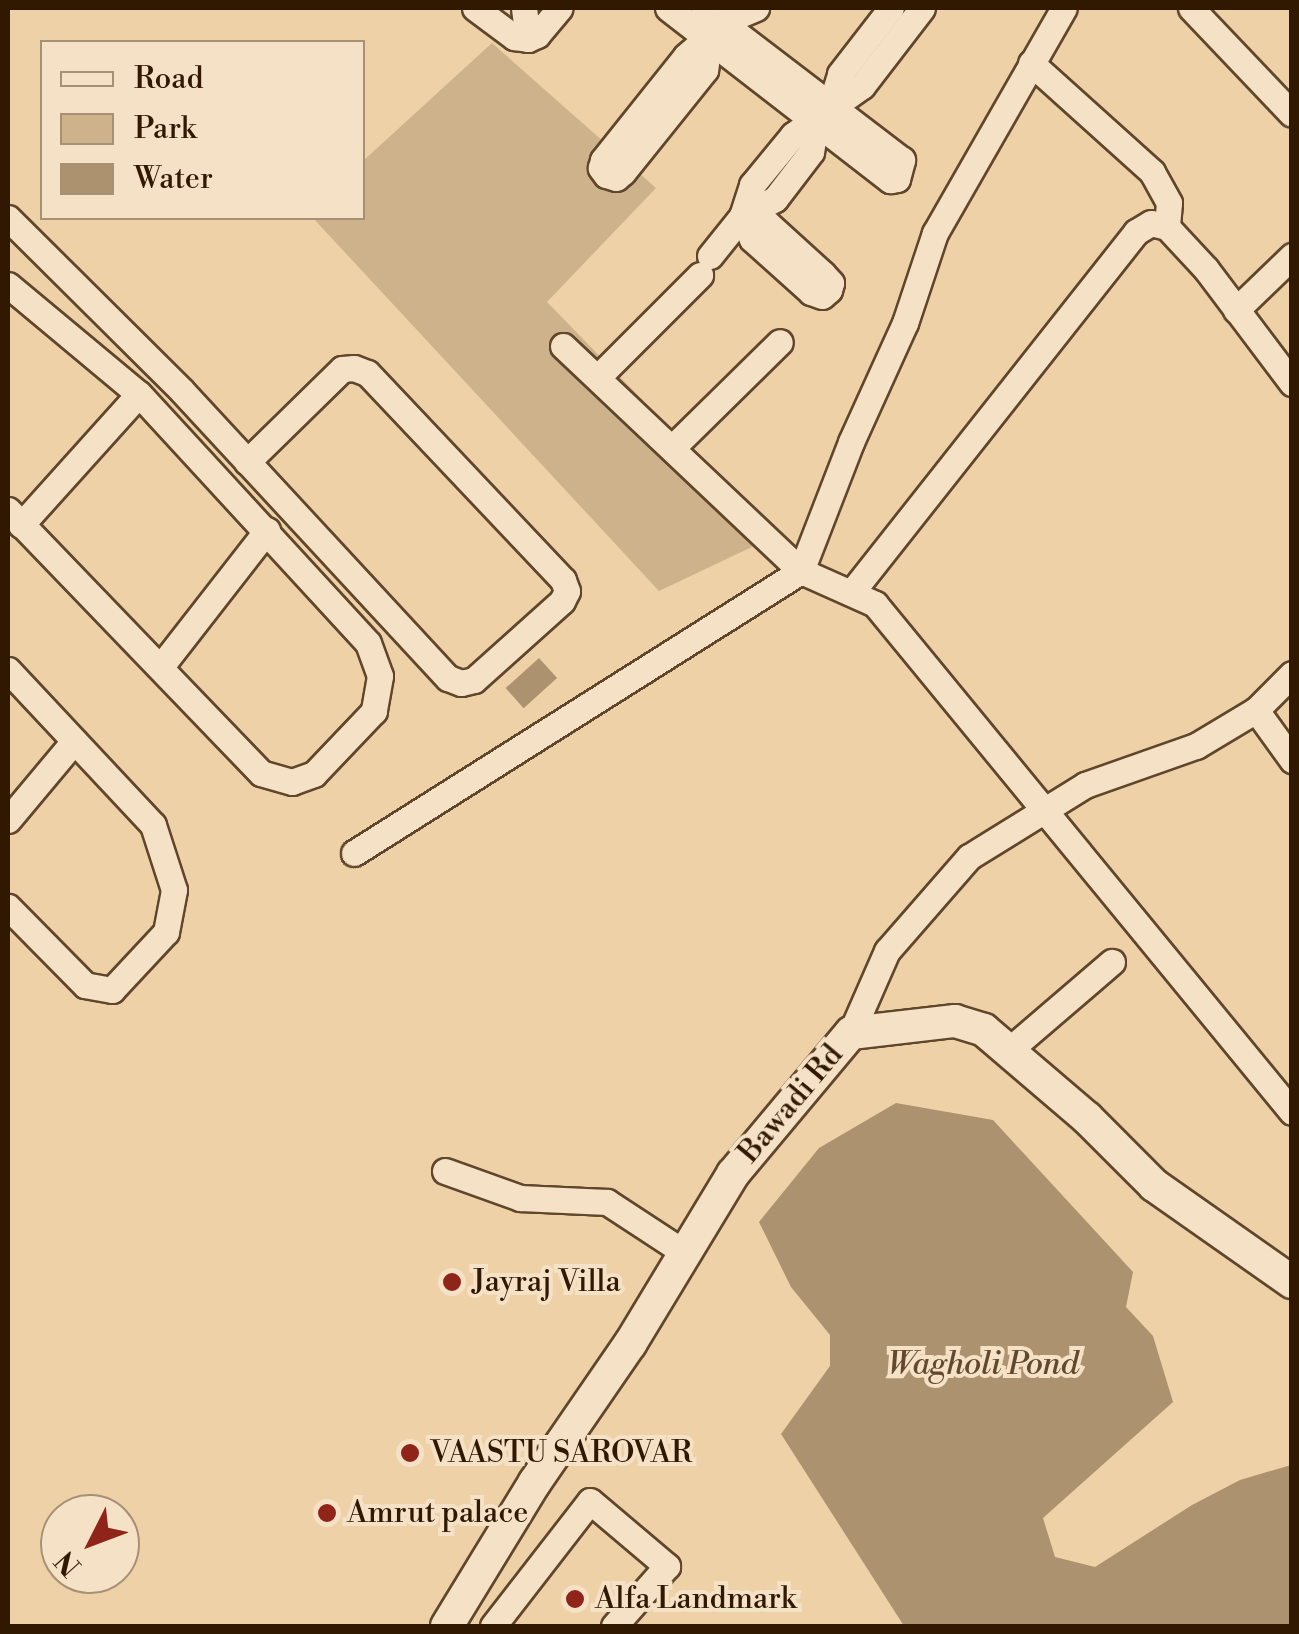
<!DOCTYPE html>
<html>
<head>
<meta charset="utf-8">
<style>
  body { margin:0 }
  #map { position:relative; width:1299px; height:1634px; overflow:hidden; background:#eed1a7; font-family:"Libre Bodoni",serif }
  div>[style] { position:absolute }
  .green>* { inset:0; background:#ceb28b }
  .water>* { inset:0; background:#ad926f; transform-origin:0 0 }
  .roads { filter:drop-shadow(2px 0 #60462a) drop-shadow(-2px 0 #60462a) drop-shadow(0 2px #60462a) drop-shadow(0 -2px #60462a) }
  .minor>* { height:25px; margin:-12.5px; padding:0 12.5px; transform-origin:12.5px; border-radius:12.5px; background:#f4e1c6 }
  .tertiary>* { height:32px; margin:-16px; padding:0 16px; transform-origin:16px; border-radius:16px; background:#f4e1c6 }
  .dots>* { width:28px; height:28px; translate:-50% -50%; box-sizing:border-box; border:5px solid #f4e1c6; border-radius:50% }
  span { translate:-50% -50%; white-space:nowrap; text-align:center; line-height:1.15; -webkit-text-stroke:8px #f4e1c6; paint-order:stroke }
  .street-label { font-size:30px; color:#301801 }
  .poi-label { font-size:30px; color:#301801 }
  .left { translate:0 -50%; text-align:left }
  .water-label { font-size:32px; color:#62492d; font-style:italic }
  .frame { position:absolute; inset:0; border:10px solid #301801; pointer-events:none }
  .legend { position:absolute; left:40px; top:40px; width:325px; height:180px; box-sizing:border-box; background:#f4e1c6; border:2px solid #a69177; margin:0; padding:12px 18px; list-style:none; font-size:30px; color:#301801 }
  .legend li { display:flex; align-items:center; gap:20px; height:50px }
  .legend b { width:50px; border:2px solid #a69177 }
  .north { position:absolute; left:40px; top:1494px; width:100px; height:100px; box-sizing:border-box; background:#f4e1c6; border:2px solid #a69177; border-radius:50%; rotate:228deg; font-size:28px; font-weight:700; line-height:40px; text-align:center; color:#301801 }
  .north::after { content:''; display:block; margin:auto; width:35px; height:45px; background:#8f2418; clip-path:polygon(50% 0,100% 100%,50% 72%,0 100%) }
</style>
</head>
<body>
<div id="map">
  <div class="green">
    <i style="clip-path:polygon(492px 43px,656px 188px,547px 302px,775px 536px,659px 591px,313px 218px,362px 218px,363px 161px)"></i>
  </div>
  <div class="water">
    <i style="left:539px;top:658px;width:27px;height:45px;rotate:48deg"></i>
    <i style="clip-path:polygon(896px 1103px,993px 1120px,1133px 1272px,1126px 1307px,1153px 1336px,1173px 1402px,1043px 1518px,1055px 1557px,1095px 1567px,1192px 1505px,1240px 1480px,1291px 1465px,1291px 1626px,904px 1626px,781px 1434px,830px 1366px,830px 1335px,791px 1287px,759px 1222px,819px 1148px)"></i>
  </div>
  <div class="roads">
    <div class="minor">
      <i style="left:475px;top:8px;width:49px;rotate:36.6deg"></i>
      <i style="left:514px;top:37px;width:14px;rotate:8deg"></i>
      <i style="left:528px;top:39px;width:10px;rotate:-24deg"></i>
      <i style="left:537px;top:35px;width:35px;rotate:-50deg"></i>
      <i style="left:524px;top:8px;width:31px;rotate:83deg"></i>
      <i style="left:668px;top:8px;width:281px;rotate:37.8deg"></i>
      <i style="left:890px;top:180px;width:7px;rotate:-8deg"></i>
      <i style="left:897px;top:179px;width:20px;rotate:-75deg"></i>
      <i style="left:902px;top:160px;width:250px;rotate:-142.6deg"></i>
      <i style="left:1191px;top:8px;width:146px;rotate:46.4deg"></i>
      <i style="left:723px;top:22px;width:36px;rotate:-23deg"></i>
      <i style="left:709px;top:39px;width:31px;rotate:97deg"></i>
      <i style="left:705px;top:70px;width:131px;rotate:128.8deg"></i>
      <i style="left:623px;top:172px;width:9px;rotate:139deg"></i>
      <i style="left:616px;top:178px;width:10px;rotate:-163deg"></i>
      <i style="left:606px;top:175px;width:9px;rotate:-126deg"></i>
      <i style="left:601px;top:168px;width:8px;rotate:-76deg"></i>
      <i style="left:603px;top:160px;width:133px;rotate:-51.4deg"></i>
      <i style="left:686px;top:56px;width:40px;rotate:-41deg"></i>
      <i style="left:1031px;top:63px;width:163px;rotate:42deg"></i>
      <i style="left:1152px;top:172px;width:35px;rotate:61deg"></i>
      <i style="left:1169px;top:203px;width:24px;rotate:95deg"></i>
      <i style="left:831px;top:104px;width:31px;rotate:-73deg"></i>
      <i style="left:840px;top:74px;width:83px;rotate:-52.3deg"></i>
      <i style="left:816px;top:121px;width:31px;rotate:99deg"></i>
      <i style="left:811px;top:152px;width:59px;rotate:127.5deg"></i>
      <i style="left:775px;top:199px;width:37px;rotate:153deg"></i>
      <i style="left:742px;top:216px;width:33px;rotate:-72deg"></i>
      <i style="left:752px;top:185px;width:65px;rotate:-50.6deg"></i>
      <i style="left:793px;top:135px;width:85px;rotate:-35.4deg"></i>
      <i style="left:862px;top:86px;width:98px;rotate:-52.4deg"></i>
      <i style="left:742px;top:216px;width:27px;rotate:17deg"></i>
      <i style="left:768px;top:224px;width:74px;rotate:42.3deg"></i>
      <i style="left:823px;top:274px;width:12px;rotate:48deg"></i>
      <i style="left:831px;top:283px;width:7px;rotate:106deg"></i>
      <i style="left:829px;top:290px;width:9px;rotate:139deg"></i>
      <i style="left:822px;top:296px;width:12px;rotate:-160deg"></i>
      <i style="left:811px;top:292px;width:79px;rotate:-138.1deg"></i>
      <i style="left:752px;top:239px;width:25px;rotate:-113deg"></i>
      <i style="left:8px;top:218px;width:245px;rotate:44.8deg"></i>
      <i style="left:182px;top:391px;width:391px;rotate:47.2deg"></i>
      <i style="left:448px;top:678px;width:14px;rotate:21deg"></i>
      <i style="left:461px;top:683px;width:13px;rotate:-13deg"></i>
      <i style="left:474px;top:680px;width:118px;rotate:-41.9deg"></i>
      <i style="left:562px;top:601px;width:11px;rotate:-63deg"></i>
      <i style="left:567px;top:591px;width:12px;rotate:-110deg"></i>
      <i style="left:563px;top:580px;width:285px;rotate:-133.4deg"></i>
      <i style="left:367px;top:373px;width:14px;rotate:-159deg"></i>
      <i style="left:354px;top:368px;width:12px;rotate:175deg"></i>
      <i style="left:342px;top:369px;width:133px;rotate:135.6deg"></i>
      <i style="left:710px;top:256px;width:51px;rotate:-51.3deg"></i>
      <i style="left:8px;top:285px;width:170px;rotate:39.8deg"></i>
      <i style="left:139px;top:394px;width:338px;rotate:47.4deg"></i>
      <i style="left:368px;top:643px;width:35px;rotate:70deg"></i>
      <i style="left:380px;top:676px;width:36px;rotate:100deg"></i>
      <i style="left:374px;top:711px;width:87px;rotate:133.6deg"></i>
      <i style="left:314px;top:774px;width:23px;rotate:160deg"></i>
      <i style="left:292px;top:782px;width:32px;rotate:-164deg"></i>
      <i style="left:261px;top:773px;width:365px;rotate:-133.9deg"></i>
      <i style="left:1236px;top:310px;width:78px;rotate:-44deg"></i>
      <i style="left:563px;top:346px;width:328px;rotate:43.4deg"></i>
      <i style="left:801px;top:571px;width:81px;rotate:24deg"></i>
      <i style="left:875px;top:604px;width:657px;rotate:50.62deg"></i>
      <i style="left:599px;top:376px;width:143px;rotate:-45deg"></i>
      <i style="left:672px;top:448px;width:151px;rotate:-44.5deg"></i>
      <i style="left:21px;top:525px;width:176px;rotate:-48deg"></i>
      <i style="left:851px;top:593px;width:460px;rotate:-51.7deg"></i>
      <i style="left:1136px;top:232px;width:17px;rotate:-31deg"></i>
      <i style="left:1151px;top:223px;width:16px;rotate:14deg"></i>
      <i style="left:1167px;top:227px;width:57px;rotate:47.1deg"></i>
      <i style="left:1206px;top:269px;width:143px;rotate:53deg"></i>
      <i style="left:162px;top:665px;width:171px;rotate:-52.1deg"></i>
      <i style="left:8px;top:670px;width:212px;rotate:46.9deg"></i>
      <i style="left:153px;top:825px;width:68px;rotate:72.1deg"></i>
      <i style="left:174px;top:890px;width:43px;rotate:100.8deg"></i>
      <i style="left:166px;top:932px;width:79px;rotate:133deg"></i>
      <i style="left:112px;top:990px;width:27px;rotate:-170deg"></i>
      <i style="left:85px;top:985px;width:110px;rotate:-134.6deg"></i>
      <i style="left:1256px;top:710px;width:62px;rotate:54.2deg"></i>
      <i style="left:8px;top:820px;width:103px;rotate:-50.1deg"></i>
      <i style="left:354px;top:853px;width:529px;rotate:-32.25deg"></i>
      <i style="left:801px;top:571px;width:138px;rotate:-68.8deg"></i>
      <i style="left:851px;top:442px;width:131px;rotate:-65.6deg"></i>
      <i style="left:905px;top:323px;width:95px;rotate:-71.6deg"></i>
      <i style="left:935px;top:233px;width:259px;rotate:-60.2deg"></i>
      <i style="left:851px;top:1033px;width:90px;rotate:-66.3deg"></i>
      <i style="left:887px;top:951px;width:125px;rotate:-48.9deg"></i>
      <i style="left:969px;top:857px;width:137px;rotate:-31.8deg"></i>
      <i style="left:1085px;top:785px;width:118px;rotate:-19.4deg"></i>
      <i style="left:1196px;top:746px;width:70px;rotate:-31deg"></i>
      <i style="left:1256px;top:710px;width:51px;rotate:-45deg"></i>
      <i style="left:1008px;top:1051px;width:137px;rotate:-40.6deg"></i>
      <i style="left:445px;top:1171px;width:80px;rotate:19.8deg"></i>
      <i style="left:520px;top:1198px;width:87px;rotate:2.6deg"></i>
      <i style="left:607px;top:1202px;width:90px;rotate:33.2deg"></i>
      <i style="left:493px;top:1626px;width:158px;rotate:-52.2deg"></i>
      <i style="left:590px;top:1501px;width:101px;rotate:40.2deg"></i>
      <i style="left:667px;top:1566px;width:80px;rotate:131.5deg"></i>
    </div>
    <div class="tertiary">
      <i style="left:447px;top:1626px;width:169px;rotate:-58.6deg"></i>
      <i style="left:535px;top:1482px;width:168px;rotate:-55.5deg"></i>
      <i style="left:630px;top:1344px;width:199px;rotate:-58.8deg"></i>
      <i style="left:733px;top:1174px;width:184px;rotate:-50.1deg"></i>
      <i style="left:851px;top:1033px;width:105px;rotate:-6.6deg"></i>
      <i style="left:955px;top:1021px;width:30px;rotate:17deg"></i>
      <i style="left:984px;top:1030px;width:135px;rotate:40.5deg"></i>
      <i style="left:1087px;top:1118px;width:95px;rotate:45deg"></i>
      <i style="left:1154px;top:1185px;width:169px;rotate:35.1deg"></i>
    </div>
  </div>
  <div class="dots">
    <i style="left:452px;top:1282px;background:#8f2418"></i>
    <i style="left:410px;top:1453px;background:#8f2418"></i>
    <i style="left:327px;top:1513px;background:#8f2418"></i>
    <i style="left:575px;top:1599px;background:#8f2418"></i>
  </div>
  <div class="street-label">
    <span style="left:791px;top:1104px;rotate:-50deg">Bawadi Rd</span>
  </div>
  <div class="poi-label">
    <span class="left" style="left:472px;top:1282px">Jayraj Villa</span>
    <span class="left" style="left:430px;top:1453px">VAASTU SAROVAR</span>
    <span class="left" style="left:347px;top:1513px">Amrut palace</span>
    <span class="left" style="left:595px;top:1599px">Alfa Landmark</span>
  </div>
  <div class="water-label">
    <span style="left:983px;top:1364px">Wagholi Pond</span>
  </div>
  <div class="frame"></div>
  <ul class="legend">
  <li><b style="height:12px;background:#f4e1c6"></b>Road</li>
  <li><b style="height:28px;background:#ceb28b"></b>Park</li>
  <li><b style="height:28px;background:#ad926f"></b>Water</li>
  </ul>
  <div class="north">N</div>
</div>
</body>
</html>
